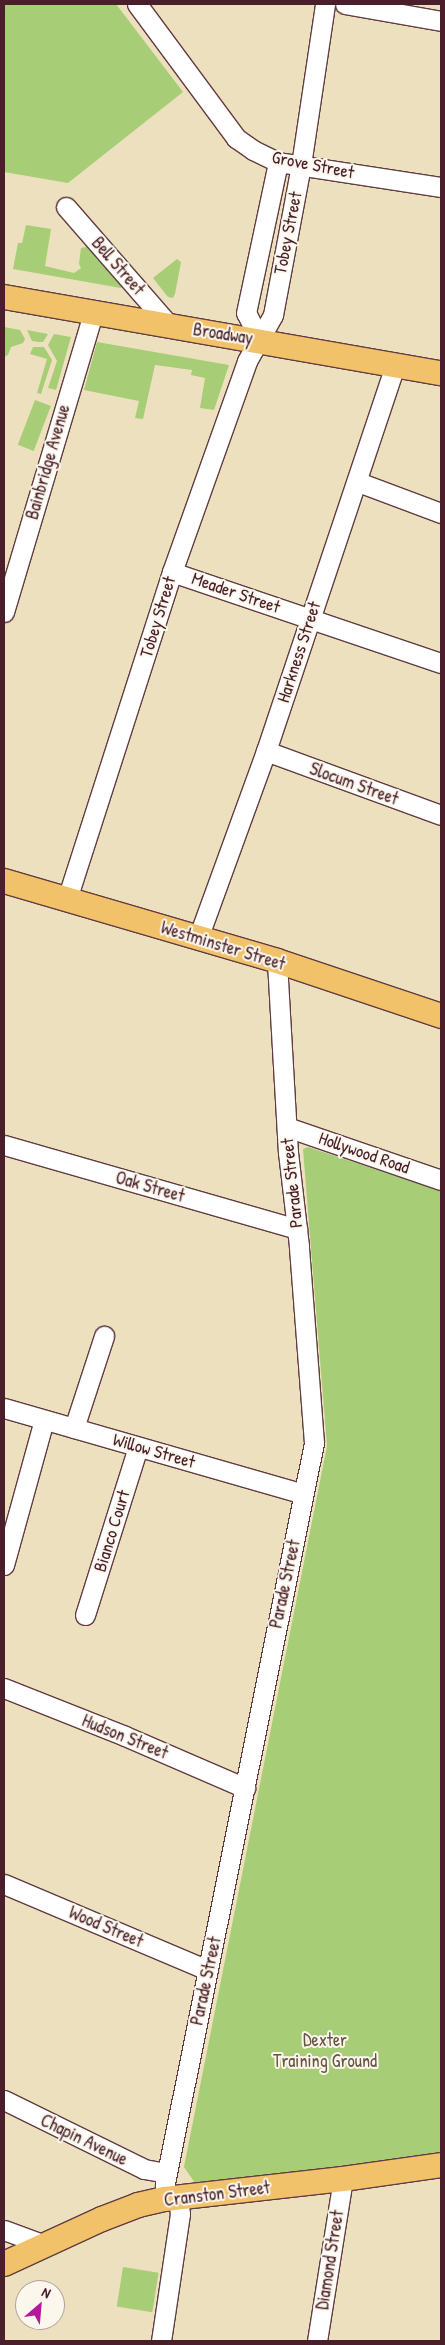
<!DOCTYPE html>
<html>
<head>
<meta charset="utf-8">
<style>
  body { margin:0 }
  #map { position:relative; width:445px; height:2345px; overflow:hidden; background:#ede0be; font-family:"Patrick Hand",sans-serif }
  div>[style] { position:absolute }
  .green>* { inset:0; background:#a8cd77; transform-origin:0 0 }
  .roads { filter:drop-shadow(1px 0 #623c41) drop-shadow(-1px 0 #623c41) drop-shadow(0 1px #623c41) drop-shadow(0 -1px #623c41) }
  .minor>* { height:19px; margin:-9.5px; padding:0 9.5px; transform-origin:9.5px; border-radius:9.5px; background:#fff }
  .major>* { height:24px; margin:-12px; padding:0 12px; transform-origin:12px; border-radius:12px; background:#f2c26a }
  span { translate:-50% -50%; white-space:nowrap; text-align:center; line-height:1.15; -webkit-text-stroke:4px #fbf7ec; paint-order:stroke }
  .street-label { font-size:18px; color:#4a1f2b }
  .park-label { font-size:18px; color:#665342 }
  .frame { position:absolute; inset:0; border:5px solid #4a1f2b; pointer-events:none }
  .north { position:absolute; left:15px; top:2280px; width:50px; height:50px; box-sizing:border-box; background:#fbf7ec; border:1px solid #b4a19f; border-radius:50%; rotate:27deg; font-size:14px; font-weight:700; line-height:20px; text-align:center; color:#4a1f2b }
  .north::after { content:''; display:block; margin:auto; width:18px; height:22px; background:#b5179e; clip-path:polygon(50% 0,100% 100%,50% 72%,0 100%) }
</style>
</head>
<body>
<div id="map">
  <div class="green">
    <i style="clip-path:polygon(4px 4px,116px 4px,183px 92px,68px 183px,4px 172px)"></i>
    <i style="clip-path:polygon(26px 225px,51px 229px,45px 266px,74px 273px,81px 268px,79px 264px,81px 248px,86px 247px,87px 241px,123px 286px,121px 288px,13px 269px,18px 243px,22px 243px)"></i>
    <i style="clip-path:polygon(177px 259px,181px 262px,175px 294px,173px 298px,168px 297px,153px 278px)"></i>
    <i style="clip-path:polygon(4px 327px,20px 330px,25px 339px,23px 343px,11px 347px,8px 355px,4px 357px)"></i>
    <i style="clip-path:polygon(27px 330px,48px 334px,43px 342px,38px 342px,32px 341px)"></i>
    <i style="clip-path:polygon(54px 334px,71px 337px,56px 390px,48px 388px,57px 361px,48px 345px)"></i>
    <i style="clip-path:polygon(97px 342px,229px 365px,214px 410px,200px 408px,205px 378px,191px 375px,192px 370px,155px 365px,143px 419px,135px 418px,139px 401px,84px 390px)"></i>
    <i style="clip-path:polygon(33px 347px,44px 347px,52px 360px,41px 394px,37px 393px,47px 359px,30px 354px)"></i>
    <i style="left:35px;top:400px;width:17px;height:48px;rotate:21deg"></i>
    <i style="clip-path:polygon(308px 1147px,441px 1191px,441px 2153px,205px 2184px,195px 2183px,184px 2167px,327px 1446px,303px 1149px)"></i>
    <i style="left:123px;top:2267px;width:36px;height:40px;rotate:9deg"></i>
  </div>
  <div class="roads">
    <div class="minor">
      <i style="left:137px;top:4px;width:167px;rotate:53.5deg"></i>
      <i style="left:236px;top:138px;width:21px;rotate:35deg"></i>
      <i style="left:253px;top:150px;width:28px;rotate:26deg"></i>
      <i style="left:278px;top:162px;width:165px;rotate:8.7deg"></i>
      <i style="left:345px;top:4px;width:97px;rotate:10deg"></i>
      <i style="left:66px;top:207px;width:157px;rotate:48.9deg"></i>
      <i style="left:260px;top:340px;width:30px;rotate:-117deg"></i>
      <i style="left:246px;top:313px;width:154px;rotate:-78deg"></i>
      <i style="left:358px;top:482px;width:89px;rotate:20.5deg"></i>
      <i style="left:172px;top:572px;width:284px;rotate:18.7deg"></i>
      <i style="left:4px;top:612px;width:312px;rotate:-73.4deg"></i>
      <i style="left:266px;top:751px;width:186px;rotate:20.1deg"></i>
      <i style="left:67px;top:899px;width:343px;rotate:-72.2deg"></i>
      <i style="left:172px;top:572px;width:224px;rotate:-70.4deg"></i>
      <i style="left:247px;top:361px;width:53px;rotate:-60.5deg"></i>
      <i style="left:273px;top:315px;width:153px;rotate:-79.4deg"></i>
      <i style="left:301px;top:165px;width:163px;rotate:-81.5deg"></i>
      <i style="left:198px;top:938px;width:199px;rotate:-70deg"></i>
      <i style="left:266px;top:751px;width:407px;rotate:-71.5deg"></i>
      <i style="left:287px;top:1127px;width:163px;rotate:19deg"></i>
      <i style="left:4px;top:1145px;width:305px;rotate:16deg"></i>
      <i style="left:4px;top:1408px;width:311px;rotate:16deg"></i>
      <i style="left:74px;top:1428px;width:97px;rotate:-71.9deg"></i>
      <i style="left:4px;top:1565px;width:150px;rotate:-74.6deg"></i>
      <i style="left:85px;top:1615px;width:176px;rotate:-72.5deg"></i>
      <i style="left:4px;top:1688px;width:130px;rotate:21.6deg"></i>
      <i style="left:125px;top:1736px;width:131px;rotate:23.4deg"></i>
      <i style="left:4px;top:1884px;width:221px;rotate:22.9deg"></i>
      <i style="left:4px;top:2100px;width:156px;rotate:26.2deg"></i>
      <i style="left:144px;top:2169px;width:23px;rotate:10deg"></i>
      <i style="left:165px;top:2199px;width:16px;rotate:-90deg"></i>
      <i style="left:165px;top:2183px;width:755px;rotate:-78.62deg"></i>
      <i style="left:314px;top:1443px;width:198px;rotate:-94.4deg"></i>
      <i style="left:299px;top:1246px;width:94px;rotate:-96.7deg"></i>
      <i style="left:288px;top:1153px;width:192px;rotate:-93.3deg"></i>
      <i style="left:4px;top:2230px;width:44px;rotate:20.1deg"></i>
      <i style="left:161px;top:2341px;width:128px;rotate:-81.5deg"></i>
      <i style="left:180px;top:2214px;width:16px;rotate:-97deg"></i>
      <i style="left:317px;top:2341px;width:164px;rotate:-80.9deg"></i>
    </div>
    <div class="major">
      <i style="left:4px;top:297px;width:444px;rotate:9.9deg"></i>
      <i style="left:4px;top:881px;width:284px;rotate:16.3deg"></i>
      <i style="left:277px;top:961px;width:173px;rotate:18.5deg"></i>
      <i style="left:4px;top:2264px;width:108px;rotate:-24.7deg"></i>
      <i style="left:102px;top:2219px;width:39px;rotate:-21deg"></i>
      <i style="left:138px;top:2205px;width:28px;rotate:-13deg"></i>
      <i style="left:165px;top:2199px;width:179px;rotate:-6.4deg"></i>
      <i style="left:343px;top:2179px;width:99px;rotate:-8.1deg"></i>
    </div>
  </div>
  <div class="street-label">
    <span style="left:313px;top:165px;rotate:11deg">Grove Street</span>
    <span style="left:288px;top:233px;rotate:-79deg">Tobey Street</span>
    <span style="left:118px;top:266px;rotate:49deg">Bell Street</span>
    <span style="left:223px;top:334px;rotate:9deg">Broadway</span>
    <span style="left:48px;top:462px;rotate:-74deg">Bainbridge Avenue</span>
    <span style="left:236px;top:593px;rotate:19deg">Meader Street</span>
    <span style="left:158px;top:617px;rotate:-73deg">Tobey Street</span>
    <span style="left:299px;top:652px;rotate:-72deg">Harkness Street</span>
    <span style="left:354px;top:784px;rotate:20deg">Slocum Street</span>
    <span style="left:223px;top:946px;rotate:17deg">Westminster Street</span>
    <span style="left:364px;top:1153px;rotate:19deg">Hollywood Road</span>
    <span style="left:292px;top:1183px;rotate:-96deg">Parade Street</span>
    <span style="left:150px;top:1187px;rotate:16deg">Oak Street</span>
    <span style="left:154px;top:1451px;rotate:16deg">Willow Street</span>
    <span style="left:112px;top:1531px;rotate:-73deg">Bianco Court</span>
    <span style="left:285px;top:1584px;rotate:-78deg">Parade Street</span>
    <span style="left:125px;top:1737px;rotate:22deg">Hudson Street</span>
    <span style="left:106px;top:1927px;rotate:23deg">Wood Street</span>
    <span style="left:206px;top:1981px;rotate:-78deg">Parade Street</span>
    <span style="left:84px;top:2140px;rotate:26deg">Chapin Avenue</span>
    <span style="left:217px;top:2194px;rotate:-7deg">Cranston Street</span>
    <span style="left:330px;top:2260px;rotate:-81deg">Diamond Street</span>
  </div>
  <div class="park-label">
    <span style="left:325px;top:2051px">Dexter<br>Training Ground</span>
  </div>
  <div class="frame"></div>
  <div class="north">N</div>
</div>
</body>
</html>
